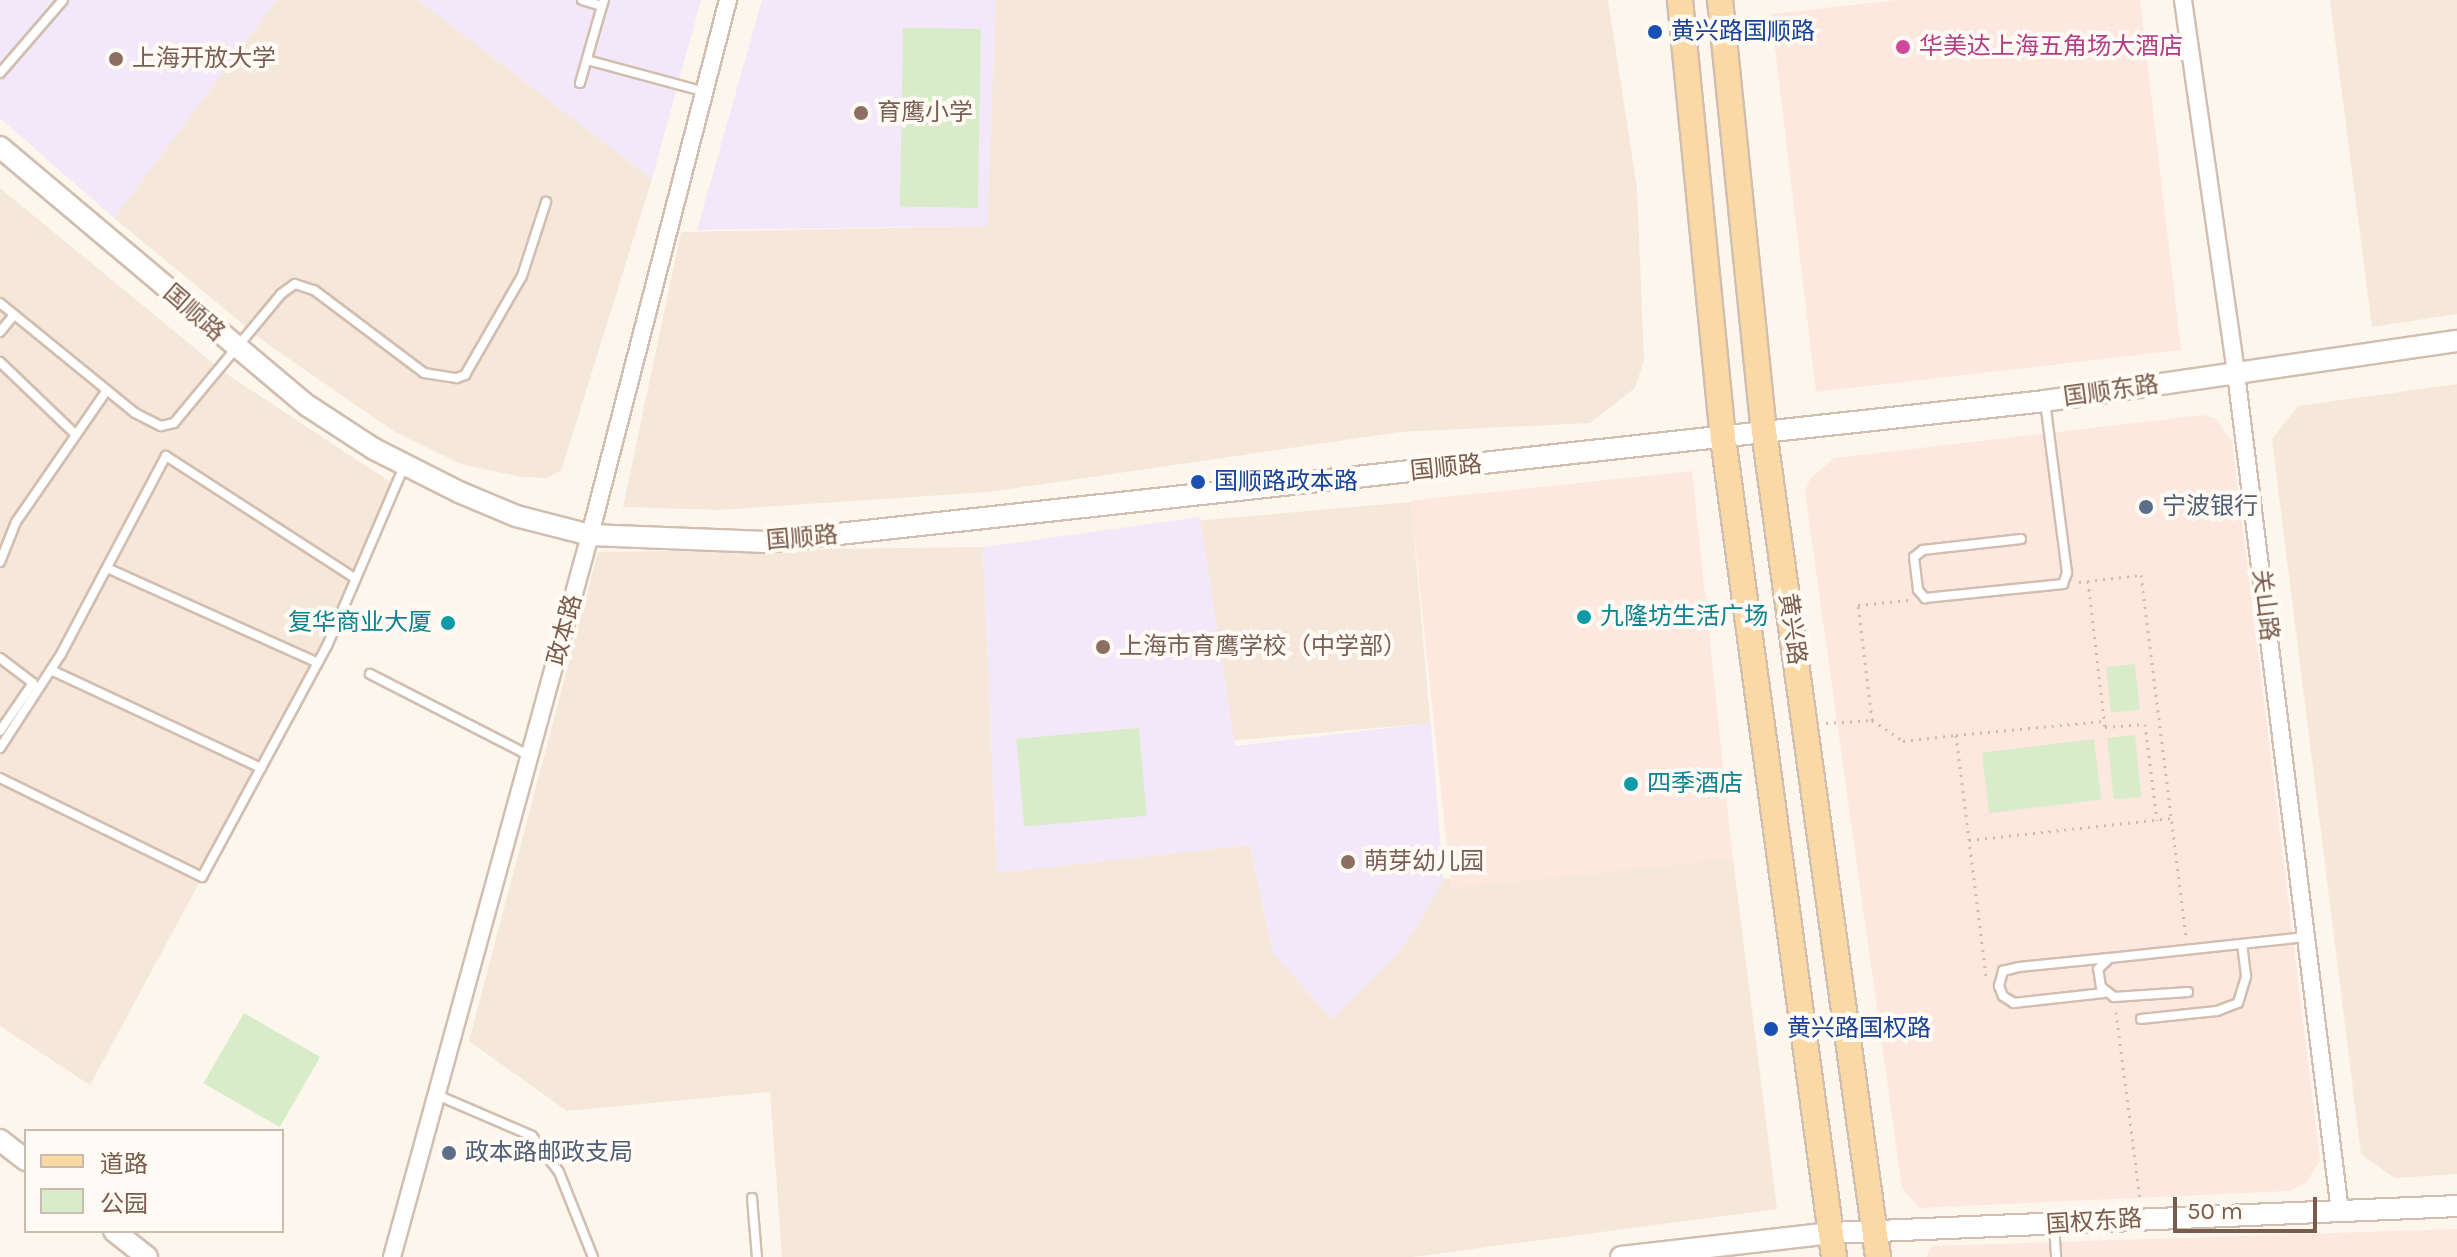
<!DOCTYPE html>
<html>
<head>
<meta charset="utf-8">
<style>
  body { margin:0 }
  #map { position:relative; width:2457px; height:1257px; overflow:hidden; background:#fdf6ec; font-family:Karla,"Noto Sans SC",sans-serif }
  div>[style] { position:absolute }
  .residential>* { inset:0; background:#f5e8da; transform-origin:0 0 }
  .commercial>* { inset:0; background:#fde8e0; transform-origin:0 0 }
  .education>* { inset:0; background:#f3e8fa }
  .green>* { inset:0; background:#d8ecc9; transform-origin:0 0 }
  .path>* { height:3px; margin-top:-1.5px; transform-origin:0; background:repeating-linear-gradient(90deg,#d9b8a5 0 2px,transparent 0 8px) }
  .roads { filter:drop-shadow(2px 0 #d1beb0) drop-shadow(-2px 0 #d1beb0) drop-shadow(0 2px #d1beb0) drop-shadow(0 -2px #d1beb0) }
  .service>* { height:8px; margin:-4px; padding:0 4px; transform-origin:4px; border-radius:4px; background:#fff }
  .minor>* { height:16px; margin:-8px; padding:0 8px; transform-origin:8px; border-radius:8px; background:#fff }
  .tertiary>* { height:20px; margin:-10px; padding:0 10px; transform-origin:10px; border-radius:10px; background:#fff }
  .primary>* { height:24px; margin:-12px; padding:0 12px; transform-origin:12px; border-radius:12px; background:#fbd9a5 }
  .dots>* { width:22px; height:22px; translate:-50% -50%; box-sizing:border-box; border:4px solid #fffaf3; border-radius:50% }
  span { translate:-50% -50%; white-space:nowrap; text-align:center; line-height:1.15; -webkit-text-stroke:8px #fffaf3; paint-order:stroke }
  .transit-label { font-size:24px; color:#164399 }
  .left { translate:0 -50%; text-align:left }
  .hotel-label { font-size:24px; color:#b23c85 }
  .education-label { font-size:24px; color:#785e54 }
  .street-label { font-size:24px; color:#7a5c4d }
  .service-label { font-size:24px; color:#4e5e75 }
  .culture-label { font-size:24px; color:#0d838f }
  .right { translate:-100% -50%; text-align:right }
  .legend { position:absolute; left:24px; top:1129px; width:260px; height:104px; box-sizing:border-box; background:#fffaf3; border:2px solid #cabbb1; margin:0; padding:10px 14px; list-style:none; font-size:24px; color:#7a5c4d }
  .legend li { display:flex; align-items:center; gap:16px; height:40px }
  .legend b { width:40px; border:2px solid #cabbb1 }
  .scale { position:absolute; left:2173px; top:1197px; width:144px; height:36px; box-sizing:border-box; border:4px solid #7a5c4d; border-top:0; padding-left:10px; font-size:24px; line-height:28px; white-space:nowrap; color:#7a5c4d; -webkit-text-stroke:6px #fffaf3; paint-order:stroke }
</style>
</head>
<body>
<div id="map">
  <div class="residential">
    <i style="clip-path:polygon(277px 0,418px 0,652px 179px,561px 471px,546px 478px,522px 477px,461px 464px,395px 432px,266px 343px,114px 218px)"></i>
    <i style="clip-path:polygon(995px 0,1608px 0,1637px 188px,1644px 360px,1635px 388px,1590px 423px,1400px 432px,988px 492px,719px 510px,623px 507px,681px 232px,987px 226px)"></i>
    <i style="clip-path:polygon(2330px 0,2457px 0,2457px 314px,2372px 327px)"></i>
    <i style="clip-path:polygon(0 188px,225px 373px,398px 487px,327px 646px,90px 1085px,0 1026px)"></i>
    <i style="clip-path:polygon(2457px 384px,2457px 1174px,2395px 1178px,2361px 1154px,2272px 439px,2298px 406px)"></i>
    <i style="left:1411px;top:502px;width:222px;height:212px;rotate:85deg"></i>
    <i style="clip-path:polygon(983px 547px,997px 873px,1250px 845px,1273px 953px,1332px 1019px,1392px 960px,1419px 924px,1443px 879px,1733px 859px,1777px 1209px,1412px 1257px,782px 1257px,770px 1092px,567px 1111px,469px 1041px,598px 552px)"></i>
  </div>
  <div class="commercial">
    <i style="clip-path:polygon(1896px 0,2140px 0,2181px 350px,1816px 392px,1771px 14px)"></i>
    <i style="clip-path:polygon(2203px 415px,2216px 419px,2232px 441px,2320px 1160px,2306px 1183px,2290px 1191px,1920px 1208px,1902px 1188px,1805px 492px,1810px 479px,1834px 458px)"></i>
    <i style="left:1692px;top:471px;width:390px;height:283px;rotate:84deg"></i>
    <i style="clip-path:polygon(2457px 1229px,2457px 1257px,1926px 1257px,1932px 1246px)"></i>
  </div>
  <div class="education">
    <i style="clip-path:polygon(0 0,277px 0,114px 218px,0 118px)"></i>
    <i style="clip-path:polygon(418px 0,701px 0,652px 179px)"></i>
    <i style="clip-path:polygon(762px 0,996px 0,987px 226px,697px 230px)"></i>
    <i style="clip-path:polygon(1200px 517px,1235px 746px,1431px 723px,1443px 879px,1419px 924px,1392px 960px,1332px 1019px,1273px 953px,1250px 845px,997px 873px,983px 547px)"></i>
  </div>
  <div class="green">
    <i style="left:981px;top:29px;width:179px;height:78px;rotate:91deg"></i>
    <i style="left:2135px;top:664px;width:46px;height:29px;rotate:84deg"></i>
    <i style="left:1139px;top:728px;width:88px;height:123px;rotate:85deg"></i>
    <i style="left:2135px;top:735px;width:62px;height:28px;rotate:84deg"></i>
    <i style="left:2094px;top:739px;width:61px;height:113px;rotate:83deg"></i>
    <i style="left:244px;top:1013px;width:88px;height:81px;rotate:30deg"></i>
  </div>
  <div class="path">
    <i style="left:2088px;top:581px;width:147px;rotate:83.4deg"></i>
    <i style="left:2105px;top:727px;width:40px;rotate:-4.3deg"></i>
    <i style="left:2145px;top:724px;width:97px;rotate:82.9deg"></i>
    <i style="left:2079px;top:582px;width:62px;rotate:-6.4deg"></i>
    <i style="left:2141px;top:575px;width:363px;rotate:82.9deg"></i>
    <i style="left:1872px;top:720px;width:116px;rotate:-96.9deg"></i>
    <i style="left:1858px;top:605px;width:51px;rotate:-5.6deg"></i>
    <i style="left:1826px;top:723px;width:46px;rotate:-3.7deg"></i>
    <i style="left:1872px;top:720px;width:37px;rotate:34deg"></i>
    <i style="left:1903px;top:741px;width:53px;rotate:-6.5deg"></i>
    <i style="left:1956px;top:735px;width:244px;rotate:82.9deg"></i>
    <i style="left:1956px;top:735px;width:149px;rotate:-5.4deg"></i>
    <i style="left:1969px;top:840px;width:204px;rotate:-6.2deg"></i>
    <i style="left:2116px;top:1012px;width:189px;rotate:82.7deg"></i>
  </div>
  <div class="roads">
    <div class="service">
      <i style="left:582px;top:0;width:21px;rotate:17deg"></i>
      <i style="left:602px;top:6px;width:6px;rotate:-72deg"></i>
      <i style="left:587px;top:60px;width:119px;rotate:15.1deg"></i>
      <i style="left:0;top:73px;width:96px;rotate:-49.2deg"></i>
      <i style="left:580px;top:83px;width:80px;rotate:-74.1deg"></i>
      <i style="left:0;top:303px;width:174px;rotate:39.2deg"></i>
      <i style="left:135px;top:413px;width:29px;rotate:27deg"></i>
      <i style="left:161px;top:426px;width:13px;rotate:-13deg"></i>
      <i style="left:174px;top:423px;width:168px;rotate:-50.3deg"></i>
      <i style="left:281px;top:294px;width:17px;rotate:-36deg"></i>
      <i style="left:295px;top:284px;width:20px;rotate:18deg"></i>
      <i style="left:314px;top:290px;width:138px;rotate:37deg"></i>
      <i style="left:424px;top:373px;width:33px;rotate:9deg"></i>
      <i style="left:457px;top:378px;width:9px;rotate:-21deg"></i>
      <i style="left:465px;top:375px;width:114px;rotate:-60.1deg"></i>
      <i style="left:522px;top:276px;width:78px;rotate:-72deg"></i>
      <i style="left:0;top:332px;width:22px;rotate:-51deg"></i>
      <i style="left:0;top:362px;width:105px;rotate:43.8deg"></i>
      <i style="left:2021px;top:539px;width:99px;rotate:173.6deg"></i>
      <i style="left:1923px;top:550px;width:11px;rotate:142deg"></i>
      <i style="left:1914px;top:557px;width:33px;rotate:83deg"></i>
      <i style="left:1918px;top:590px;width:11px;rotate:49deg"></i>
      <i style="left:1925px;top:598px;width:139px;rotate:-5.8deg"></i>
      <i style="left:2063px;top:584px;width:12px;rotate:-70deg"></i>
      <i style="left:2067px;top:573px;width:172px;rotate:-97.3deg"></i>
      <i style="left:0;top:562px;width:43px;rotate:-68.2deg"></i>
      <i style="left:16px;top:522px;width:160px;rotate:-55.4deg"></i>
      <i style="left:107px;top:568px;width:231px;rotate:24.2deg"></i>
      <i style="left:0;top:658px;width:41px;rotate:37.1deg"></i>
      <i style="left:33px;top:683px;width:58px;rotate:124.5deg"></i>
      <i style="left:51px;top:670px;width:232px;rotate:25deg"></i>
      <i style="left:370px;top:674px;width:180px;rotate:27.1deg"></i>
      <i style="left:0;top:748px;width:112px;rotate:-57deg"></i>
      <i style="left:61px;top:654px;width:224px;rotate:-62.1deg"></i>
      <i style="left:166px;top:456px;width:226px;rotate:32.9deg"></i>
      <i style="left:0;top:778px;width:225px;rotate:26.1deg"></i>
      <i style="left:202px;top:877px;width:263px;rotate:-61.6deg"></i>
      <i style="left:327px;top:646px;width:196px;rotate:-66.8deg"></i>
      <i style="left:2188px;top:992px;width:74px;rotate:176.1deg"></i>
      <i style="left:2114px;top:997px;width:16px;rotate:-142deg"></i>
      <i style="left:2101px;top:987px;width:18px;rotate:-99deg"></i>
      <i style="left:2098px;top:969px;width:16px;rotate:-43deg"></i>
      <i style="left:2110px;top:958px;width:197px;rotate:-6.1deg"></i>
      <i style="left:2104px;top:993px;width:91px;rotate:173.7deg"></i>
      <i style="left:2014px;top:1003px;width:13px;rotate:-148deg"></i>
      <i style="left:2003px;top:996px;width:11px;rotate:-112deg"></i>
      <i style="left:1999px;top:986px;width:16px;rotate:-75deg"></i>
      <i style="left:2003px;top:971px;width:16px;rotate:-14deg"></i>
      <i style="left:2019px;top:967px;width:90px;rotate:-5.7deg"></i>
      <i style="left:2141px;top:1019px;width:76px;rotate:-6deg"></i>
      <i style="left:2217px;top:1011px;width:22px;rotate:-21deg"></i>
      <i style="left:2238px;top:1003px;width:28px;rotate:-73deg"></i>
      <i style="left:2246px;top:976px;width:32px;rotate:-97deg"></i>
      <i style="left:437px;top:1095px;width:103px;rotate:23.3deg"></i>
      <i style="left:532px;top:1136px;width:45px;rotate:53.1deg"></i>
      <i style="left:559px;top:1172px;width:92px;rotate:68.2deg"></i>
      <i style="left:752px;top:1198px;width:59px;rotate:85.2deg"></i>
      <i style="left:2054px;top:1226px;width:31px;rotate:86deg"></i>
    </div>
    <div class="minor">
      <i style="left:2183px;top:0;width:377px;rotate:81.9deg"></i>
      <i style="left:2236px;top:373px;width:844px;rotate:82.93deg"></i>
      <i style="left:392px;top:1257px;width:749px;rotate:-74.66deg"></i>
      <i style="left:590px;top:535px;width:553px;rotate:-75.54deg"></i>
    </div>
    <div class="tertiary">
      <i style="left:0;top:147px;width:402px;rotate:40.1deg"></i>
      <i style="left:308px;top:406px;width:79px;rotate:33.1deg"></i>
      <i style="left:374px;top:449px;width:95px;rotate:26.8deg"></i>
      <i style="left:459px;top:492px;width:62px;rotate:22.8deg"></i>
      <i style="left:516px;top:516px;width:76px;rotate:14.4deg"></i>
      <i style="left:590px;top:535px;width:176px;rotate:2.3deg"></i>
      <i style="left:766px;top:542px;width:1287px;rotate:-6.29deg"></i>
      <i style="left:2045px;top:401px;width:416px;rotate:-8.3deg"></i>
      <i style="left:0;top:1140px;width:33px;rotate:38deg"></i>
      <i style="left:114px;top:1231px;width:42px;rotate:38.2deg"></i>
      <i style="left:1621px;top:1257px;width:212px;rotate:-6.5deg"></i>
      <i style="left:1832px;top:1233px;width:626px;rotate:-2.47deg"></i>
    </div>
    <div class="primary">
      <i style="left:1680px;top:0;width:440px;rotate:84.4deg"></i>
      <i style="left:1723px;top:438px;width:826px;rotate:82.28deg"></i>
      <i style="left:1720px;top:0;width:433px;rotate:84.2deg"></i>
      <i style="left:1764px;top:431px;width:834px;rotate:82.14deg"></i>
    </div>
  </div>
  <div class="dots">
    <i style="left:1655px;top:32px;background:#1a4fb4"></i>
    <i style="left:1903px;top:47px;background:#d1479c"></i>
    <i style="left:116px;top:59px;background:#8d6e63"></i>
    <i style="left:861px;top:113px;background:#8d6e63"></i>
    <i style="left:1198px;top:482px;background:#1a4fb4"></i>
    <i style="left:2146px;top:507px;background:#5c6f8a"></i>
    <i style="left:1584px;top:617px;background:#0f9aa8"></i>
    <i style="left:448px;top:623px;background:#0f9aa8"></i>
    <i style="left:1103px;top:647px;background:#8d6e63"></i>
    <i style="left:1631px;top:784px;background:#0f9aa8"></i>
    <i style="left:1348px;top:862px;background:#8d6e63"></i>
    <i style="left:1771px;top:1029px;background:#1a4fb4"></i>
    <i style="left:449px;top:1153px;background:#5c6f8a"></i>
  </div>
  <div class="transit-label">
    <span class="left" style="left:1671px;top:32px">黄兴路国顺路</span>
    <span class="left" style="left:1214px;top:482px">国顺路政本路</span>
    <span class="left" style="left:1787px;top:1029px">黄兴路国权路</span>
  </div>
  <div class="hotel-label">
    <span class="left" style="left:1919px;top:47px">华美达上海五角场大酒店</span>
  </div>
  <div class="education-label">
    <span class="left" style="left:132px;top:59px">上海开放大学</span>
    <span class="left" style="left:877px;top:113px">育鹰小学</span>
    <span class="left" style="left:1119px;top:647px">上海市育鹰学校（中学部）</span>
    <span class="left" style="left:1364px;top:862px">萌芽幼儿园</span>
  </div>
  <div class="street-label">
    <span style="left:194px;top:313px;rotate:41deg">国顺路</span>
    <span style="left:2111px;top:391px;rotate:-8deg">国顺东路</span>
    <span style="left:1446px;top:468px;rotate:-6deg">国顺路</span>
    <span style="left:802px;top:538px;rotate:-5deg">国顺路</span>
    <span style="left:2265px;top:605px;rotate:83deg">关山路</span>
    <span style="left:1792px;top:629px;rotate:82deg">黄兴路</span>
    <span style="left:565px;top:630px;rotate:-75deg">政本路</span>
    <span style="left:2094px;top:1222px;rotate:-4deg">国权东路</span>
  </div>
  <div class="service-label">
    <span class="left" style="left:2162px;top:507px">宁波银行</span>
    <span class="left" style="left:465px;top:1153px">政本路邮政支局</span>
  </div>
  <div class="culture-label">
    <span class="left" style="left:1600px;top:617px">九隆坊生活广场</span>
    <span class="right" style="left:432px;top:623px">复华商业大厦</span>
    <span class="left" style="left:1647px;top:784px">四季酒店</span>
  </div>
  <ul class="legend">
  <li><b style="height:10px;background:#fbd9a5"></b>道路</li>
  <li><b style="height:22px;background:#d8ecc9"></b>公园</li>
  </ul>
  <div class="scale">50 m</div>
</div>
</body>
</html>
